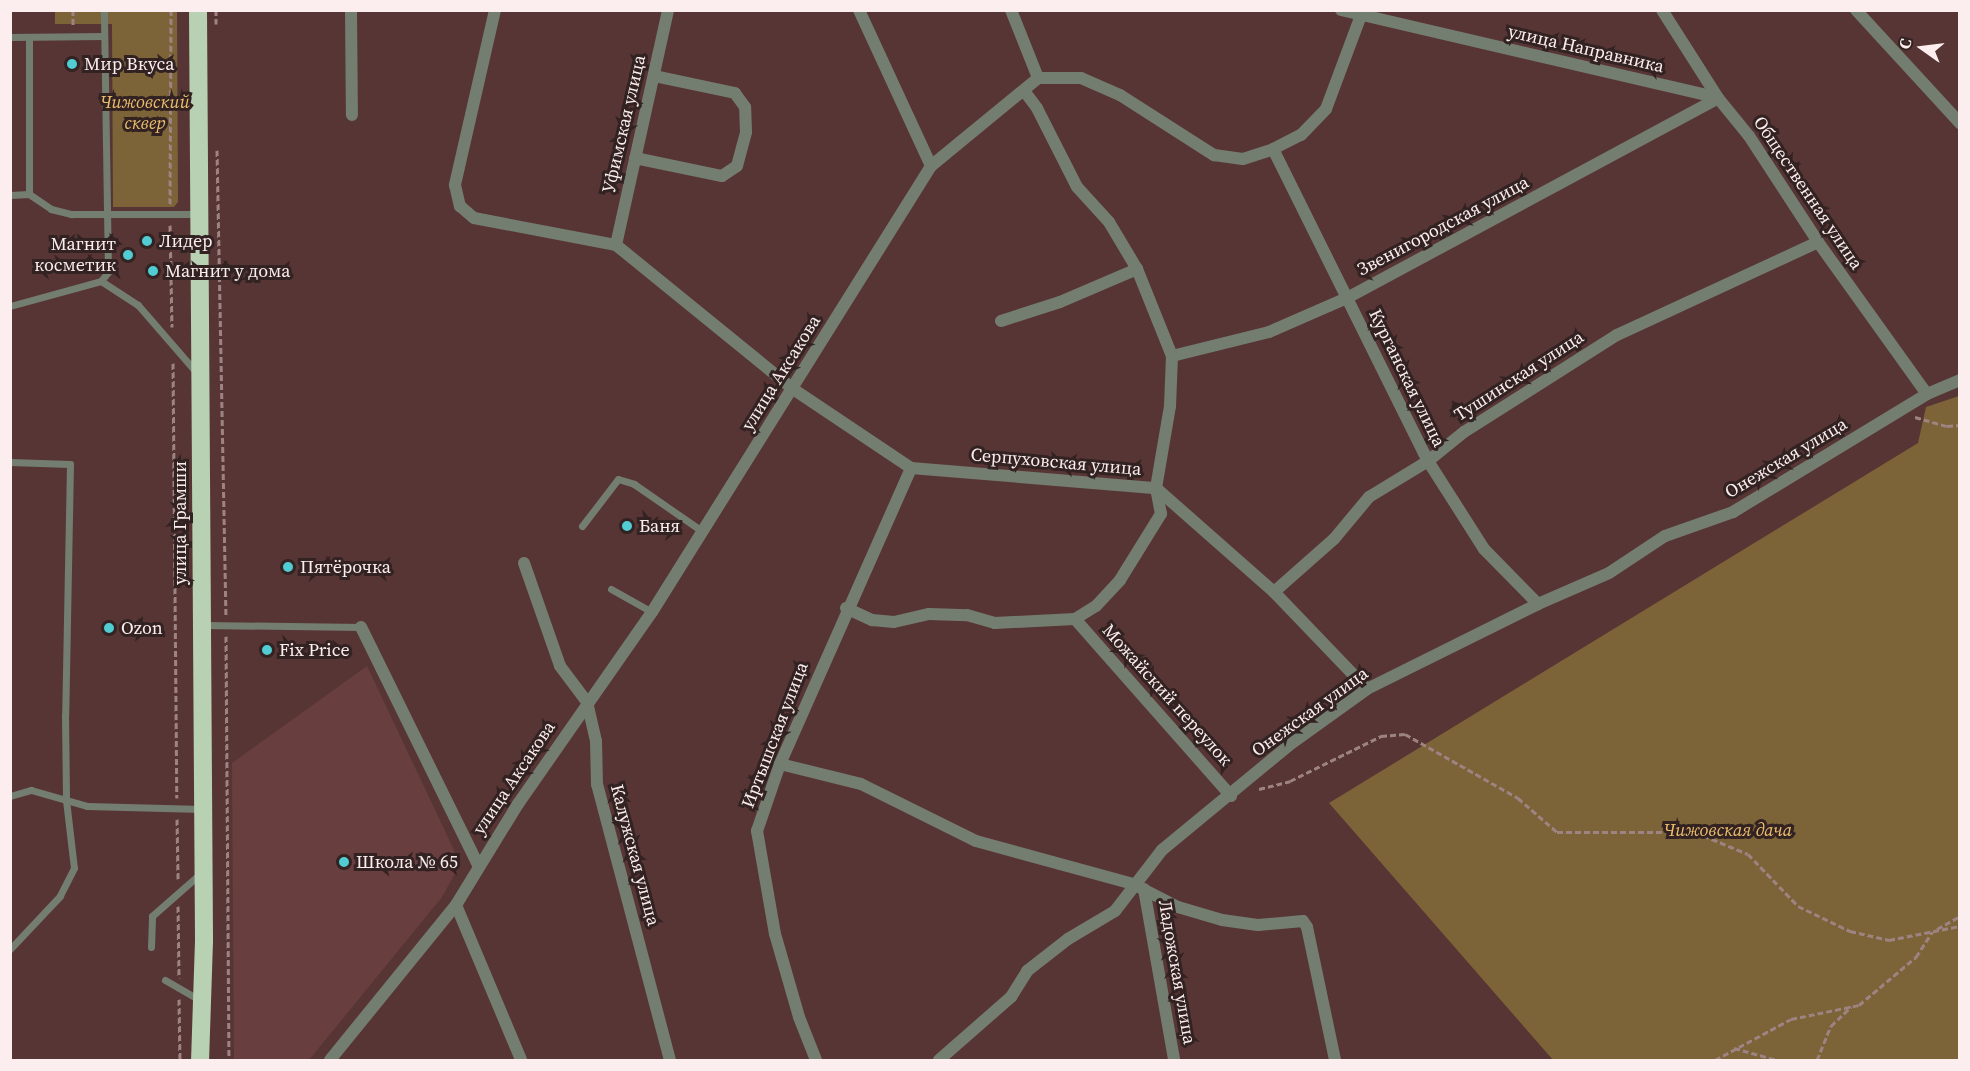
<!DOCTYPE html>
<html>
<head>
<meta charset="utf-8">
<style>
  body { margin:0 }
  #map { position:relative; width:1970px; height:1071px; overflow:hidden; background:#583535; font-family:"Source Serif 4",serif }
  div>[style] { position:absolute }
  .built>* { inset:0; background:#683e3f }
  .green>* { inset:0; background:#7c6338 }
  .path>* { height:3px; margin-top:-1.5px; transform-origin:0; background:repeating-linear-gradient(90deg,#9e8383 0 6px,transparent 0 9px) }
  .lane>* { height:7px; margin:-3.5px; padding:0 3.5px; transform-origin:3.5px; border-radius:3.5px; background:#737e71 }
  .street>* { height:12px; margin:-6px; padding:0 6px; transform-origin:6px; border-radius:6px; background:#737e71 }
  .highway>* { height:18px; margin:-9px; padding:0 9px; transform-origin:9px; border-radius:9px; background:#b8d1b2 }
  .dots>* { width:16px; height:16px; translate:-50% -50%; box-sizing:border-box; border:3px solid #322222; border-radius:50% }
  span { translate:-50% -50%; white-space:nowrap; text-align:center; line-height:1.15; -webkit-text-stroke:6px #322222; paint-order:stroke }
  .street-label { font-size:18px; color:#fceeee }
  .poi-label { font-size:18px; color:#fceeee }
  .left { translate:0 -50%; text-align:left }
  .right { translate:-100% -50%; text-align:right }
  .park-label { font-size:18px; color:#ecbe6e; font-style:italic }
  .frame { position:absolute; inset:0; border:12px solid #fceeee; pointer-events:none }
  .north { position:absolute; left:1892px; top:18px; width:60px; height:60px; -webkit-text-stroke:4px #322222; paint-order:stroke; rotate:284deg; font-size:16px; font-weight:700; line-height:24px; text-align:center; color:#fceeee }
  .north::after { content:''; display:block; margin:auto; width:21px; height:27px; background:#fceeee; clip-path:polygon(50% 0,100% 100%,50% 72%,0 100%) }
</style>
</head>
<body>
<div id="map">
  <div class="built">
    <i style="clip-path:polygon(367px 666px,454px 850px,454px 875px,442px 897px,309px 1060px,234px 1060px,232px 763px)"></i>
  </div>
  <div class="green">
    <i style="clip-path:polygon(55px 11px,177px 11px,178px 202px,174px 207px,113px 207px,112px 24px,55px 24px)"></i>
    <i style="clip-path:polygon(1959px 396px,1959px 1060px,1553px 1060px,1329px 803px,1918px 443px,1926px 407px)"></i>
  </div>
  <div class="path">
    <i style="left:73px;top:10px;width:17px;rotate:90deg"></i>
    <i style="left:216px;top:24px;width:14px;rotate:-90deg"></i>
    <i style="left:217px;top:150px;width:465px;rotate:88.9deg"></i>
    <i style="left:170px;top:204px;width:194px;rotate:-89.7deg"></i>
    <i style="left:170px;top:225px;width:102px;rotate:88.9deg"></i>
    <i style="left:173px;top:363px;width:435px;rotate:89.5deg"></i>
    <i style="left:1915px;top:417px;width:33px;rotate:16deg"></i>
    <i style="left:1947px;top:426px;width:13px;rotate:-4deg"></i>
    <i style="left:226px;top:636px;width:424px;rotate:89.6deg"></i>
    <i style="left:1259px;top:789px;width:32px;rotate:-14deg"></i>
    <i style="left:1290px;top:781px;width:102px;rotate:-26.3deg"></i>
    <i style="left:1381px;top:736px;width:24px;rotate:-5deg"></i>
    <i style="left:1405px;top:734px;width:130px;rotate:29.5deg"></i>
    <i style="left:1518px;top:798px;width:52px;rotate:41.1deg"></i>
    <i style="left:1557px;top:832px;width:138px"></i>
    <i style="left:1695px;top:832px;width:57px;rotate:22.5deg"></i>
    <i style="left:1748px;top:854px;width:72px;rotate:46.1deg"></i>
    <i style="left:1798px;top:906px;width:58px;rotate:25.7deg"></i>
    <i style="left:1850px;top:931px;width:40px;rotate:13deg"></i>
    <i style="left:1889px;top:940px;width:72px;rotate:-11.2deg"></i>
    <i style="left:177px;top:819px;width:60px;rotate:89deg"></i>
    <i style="left:178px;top:906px;width:72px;rotate:89.2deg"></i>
    <i style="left:1937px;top:929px;width:26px;rotate:-29deg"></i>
    <i style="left:179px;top:999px;width:61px;rotate:89.1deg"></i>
    <i style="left:1734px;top:1048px;width:45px;rotate:15.6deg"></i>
    <i style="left:1715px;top:1060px;width:86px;rotate:-28.3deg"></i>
    <i style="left:1791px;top:1019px;width:69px;rotate:-11.6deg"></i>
    <i style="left:1859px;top:1005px;width:75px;rotate:-40.1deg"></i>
    <i style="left:1916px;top:957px;width:30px;rotate:-57deg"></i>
    <i style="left:1817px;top:1060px;width:37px;rotate:-68deg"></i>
    <i style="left:1831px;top:1026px;width:28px;rotate:-44deg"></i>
  </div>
  <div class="lane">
    <i style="left:10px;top:37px;width:94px;rotate:-0.6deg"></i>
    <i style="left:29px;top:37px;width:157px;rotate:90deg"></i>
    <i style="left:29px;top:194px;width:27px;rotate:34deg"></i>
    <i style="left:51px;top:209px;width:21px;rotate:14deg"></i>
    <i style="left:71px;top:214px;width:128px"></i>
    <i style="left:10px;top:195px;width:19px;rotate:-3deg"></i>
    <i style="left:101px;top:281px;width:11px;rotate:-52deg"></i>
    <i style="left:108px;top:272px;width:262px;rotate:-90.9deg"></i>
    <i style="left:10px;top:306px;width:94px;rotate:-15.4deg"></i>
    <i style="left:101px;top:281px;width:44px;rotate:33deg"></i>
    <i style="left:138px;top:305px;width:90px;rotate:49.1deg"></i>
    <i style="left:10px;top:462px;width:60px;rotate:1.9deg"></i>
    <i style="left:70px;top:464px;width:251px;rotate:91.1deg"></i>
    <i style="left:65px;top:715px;width:85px;rotate:89.3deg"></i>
    <i style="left:66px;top:800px;width:68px;rotate:83.3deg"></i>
    <i style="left:74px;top:868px;width:31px;rotate:117deg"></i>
    <i style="left:60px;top:896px;width:73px;rotate:133.3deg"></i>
    <i style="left:582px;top:526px;width:59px;rotate:-52.5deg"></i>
    <i style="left:618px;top:479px;width:17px;rotate:17deg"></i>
    <i style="left:634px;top:484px;width:83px;rotate:34.7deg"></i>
    <i style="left:611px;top:589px;width:47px;rotate:29.3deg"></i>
    <i style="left:204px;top:625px;width:157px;rotate:0.7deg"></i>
    <i style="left:10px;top:796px;width:22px;rotate:-16deg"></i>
    <i style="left:31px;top:790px;width:58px;rotate:15.9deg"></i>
    <i style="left:87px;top:806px;width:116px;rotate:1.5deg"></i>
    <i style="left:151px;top:947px;width:31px;rotate:-88deg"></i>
    <i style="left:152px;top:916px;width:65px;rotate:-41.3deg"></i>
    <i style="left:165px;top:980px;width:39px;rotate:30deg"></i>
  </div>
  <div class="street">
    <i style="left:351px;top:10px;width:105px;rotate:89.5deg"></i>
    <i style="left:495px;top:10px;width:180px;rotate:102.9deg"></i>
    <i style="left:455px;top:185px;width:22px;rotate:77deg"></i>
    <i style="left:460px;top:206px;width:18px;rotate:41deg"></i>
    <i style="left:474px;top:218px;width:145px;rotate:10.8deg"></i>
    <i style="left:616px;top:245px;width:228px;rotate:39.1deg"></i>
    <i style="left:793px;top:389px;width:142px;rotate:33.8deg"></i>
    <i style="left:911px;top:468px;width:246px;rotate:4.7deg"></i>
    <i style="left:1156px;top:488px;width:157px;rotate:41.4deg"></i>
    <i style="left:1274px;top:592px;width:134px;rotate:46.2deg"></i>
    <i style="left:859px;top:10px;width:172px;rotate:65.2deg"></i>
    <i style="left:1011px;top:10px;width:73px;rotate:68.3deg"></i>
    <i style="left:1341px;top:10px;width:387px;rotate:13.1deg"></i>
    <i style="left:1662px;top:10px;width:104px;rotate:57.5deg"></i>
    <i style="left:1718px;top:98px;width:49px;rotate:50.8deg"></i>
    <i style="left:1749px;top:136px;width:126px;rotate:56.9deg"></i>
    <i style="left:1818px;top:242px;width:187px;rotate:54.4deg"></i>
    <i style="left:1856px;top:10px;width:154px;rotate:47.4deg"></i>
    <i style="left:1273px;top:149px;width:348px;rotate:63.6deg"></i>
    <i style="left:1428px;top:461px;width:104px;rotate:57.5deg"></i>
    <i style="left:1484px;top:549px;width:77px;rotate:45.5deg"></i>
    <i style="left:635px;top:158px;width:89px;rotate:11.7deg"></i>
    <i style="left:722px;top:176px;width:18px;rotate:-34deg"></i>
    <i style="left:737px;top:166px;width:35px;rotate:-75deg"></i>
    <i style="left:746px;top:132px;width:25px;rotate:-92deg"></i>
    <i style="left:745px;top:107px;width:17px;rotate:-126deg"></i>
    <i style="left:735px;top:93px;width:83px;rotate:-168.1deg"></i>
    <i style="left:616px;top:245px;width:241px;rotate:-77.5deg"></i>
    <i style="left:1001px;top:321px;width:62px;rotate:-17.9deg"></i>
    <i style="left:1060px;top:302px;width:84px;rotate:-23.2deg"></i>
    <i style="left:1172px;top:356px;width:100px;rotate:-13.9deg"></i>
    <i style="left:1269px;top:332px;width:85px;rotate:-23.6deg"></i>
    <i style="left:1347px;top:298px;width:421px;rotate:-28.3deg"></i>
    <i style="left:524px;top:563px;width:109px;rotate:70.7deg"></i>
    <i style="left:560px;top:666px;width:45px;rotate:53.1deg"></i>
    <i style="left:587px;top:702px;width:40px;rotate:77deg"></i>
    <i style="left:596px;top:741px;width:43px;rotate:88.7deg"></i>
    <i style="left:597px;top:784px;width:285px;rotate:75.2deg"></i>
    <i style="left:1274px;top:592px;width:80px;rotate:-41.5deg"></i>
    <i style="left:1334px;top:539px;width:55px;rotate:-50.2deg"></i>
    <i style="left:1369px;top:497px;width:69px;rotate:-31.4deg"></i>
    <i style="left:1428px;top:461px;width:46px;rotate:-38.9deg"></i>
    <i style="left:1464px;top:432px;width:181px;rotate:-32.4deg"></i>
    <i style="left:1617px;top:335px;width:221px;rotate:-24.8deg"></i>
    <i style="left:846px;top:608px;width:29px;rotate:25deg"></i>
    <i style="left:872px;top:620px;width:22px;rotate:5deg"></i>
    <i style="left:894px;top:622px;width:36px;rotate:-13deg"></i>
    <i style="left:929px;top:614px;width:38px;rotate:2deg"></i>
    <i style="left:967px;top:615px;width:29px;rotate:16deg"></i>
    <i style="left:995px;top:623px;width:80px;rotate:-2.9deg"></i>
    <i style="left:1075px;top:619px;width:25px;rotate:-32deg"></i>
    <i style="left:1096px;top:606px;width:35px;rotate:-47deg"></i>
    <i style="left:1120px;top:580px;width:78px;rotate:-58.2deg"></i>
    <i style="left:1161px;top:514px;width:26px;rotate:-101deg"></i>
    <i style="left:1156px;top:488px;width:83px;rotate:-80.3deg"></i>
    <i style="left:1170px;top:406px;width:50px;rotate:-87.7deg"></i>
    <i style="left:1172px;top:356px;width:94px;rotate:-111.9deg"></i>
    <i style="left:1137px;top:269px;width:55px;rotate:-120.8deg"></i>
    <i style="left:1109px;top:222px;width:47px;rotate:-132.4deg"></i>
    <i style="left:1077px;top:187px;width:89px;rotate:-116.9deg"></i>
    <i style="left:1037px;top:108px;width:21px;rotate:-127deg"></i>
    <i style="left:1075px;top:619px;width:236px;rotate:48.6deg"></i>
    <i style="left:361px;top:627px;width:265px;rotate:63.8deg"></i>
    <i style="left:780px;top:764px;width:83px;rotate:13.9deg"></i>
    <i style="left:861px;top:784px;width:128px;rotate:26.4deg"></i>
    <i style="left:976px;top:841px;width:163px;rotate:15.3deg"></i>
    <i style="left:1133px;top:884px;width:51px;rotate:27.1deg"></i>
    <i style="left:1178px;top:907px;width:46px;rotate:16.5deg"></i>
    <i style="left:1222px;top:920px;width:36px;rotate:8deg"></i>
    <i style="left:1258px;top:925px;width:45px;rotate:-5.1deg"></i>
    <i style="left:1303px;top:921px;width:7px;rotate:56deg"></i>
    <i style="left:1307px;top:927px;width:136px;rotate:78.1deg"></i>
    <i style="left:1144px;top:889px;width:174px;rotate:80deg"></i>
    <i style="left:456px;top:905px;width:168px;rotate:67.2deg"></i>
    <i style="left:330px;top:1060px;width:200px;rotate:-50.9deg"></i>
    <i style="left:456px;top:905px;width:119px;rotate:-58.5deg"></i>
    <i style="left:518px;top:804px;width:234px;rotate:-55.1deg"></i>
    <i style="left:652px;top:612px;width:526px;rotate:-57.97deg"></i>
    <i style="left:931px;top:166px;width:139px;rotate:-39.4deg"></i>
    <i style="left:1038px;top:78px;width:43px"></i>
    <i style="left:1081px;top:78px;width:43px;rotate:23.6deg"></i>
    <i style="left:1120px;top:95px;width:112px;rotate:32.6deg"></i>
    <i style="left:1214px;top:155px;width:29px;rotate:8deg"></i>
    <i style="left:1243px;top:159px;width:32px;rotate:-18deg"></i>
    <i style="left:1273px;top:149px;width:31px;rotate:-27deg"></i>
    <i style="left:1301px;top:135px;width:36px;rotate:-46deg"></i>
    <i style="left:1326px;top:109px;width:106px;rotate:-69.5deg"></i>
    <i style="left:816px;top:1060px;width:46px;rotate:-111.6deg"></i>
    <i style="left:799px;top:1017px;width:86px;rotate:-106.1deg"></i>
    <i style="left:775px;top:934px;width:105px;rotate:-99.9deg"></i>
    <i style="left:757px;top:831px;width:71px;rotate:-71.1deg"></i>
    <i style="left:780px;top:764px;width:324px;rotate:-66.1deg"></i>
    <i style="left:939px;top:1060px;width:96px;rotate:-41.2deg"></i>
    <i style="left:1011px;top:997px;width:31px;rotate:-58deg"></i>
    <i style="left:1027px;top:971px;width:52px;rotate:-38deg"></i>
    <i style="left:1068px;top:939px;width:55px;rotate:-30.8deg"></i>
    <i style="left:1115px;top:911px;width:77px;rotate:-52.4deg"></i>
    <i style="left:1162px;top:850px;width:163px;rotate:-39.5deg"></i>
    <i style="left:1288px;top:746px;width:97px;rotate:-35.8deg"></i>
    <i style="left:1367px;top:689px;width:191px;rotate:-26.4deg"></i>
    <i style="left:1538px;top:604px;width:77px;rotate:-23.6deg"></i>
    <i style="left:1609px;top:573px;width:67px;rotate:-33.5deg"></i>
    <i style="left:1665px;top:536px;width:72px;rotate:-19.4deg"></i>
    <i style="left:1733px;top:512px;width:227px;rotate:-31.3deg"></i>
    <i style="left:1927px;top:394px;width:36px;rotate:-23deg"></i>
  </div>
  <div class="highway">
    <i style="left:198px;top:10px;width:931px;rotate:89.63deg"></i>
    <i style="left:204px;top:941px;width:119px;rotate:91.9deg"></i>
  </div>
  <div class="dots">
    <i style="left:72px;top:64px;background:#51ccd2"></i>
    <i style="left:147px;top:241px;background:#51ccd2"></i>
    <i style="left:128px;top:255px;background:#51ccd2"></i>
    <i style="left:153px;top:271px;background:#51ccd2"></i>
    <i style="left:627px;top:526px;background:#51ccd2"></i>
    <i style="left:288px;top:567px;background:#51ccd2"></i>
    <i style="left:109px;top:628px;background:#51ccd2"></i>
    <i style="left:267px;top:650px;background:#51ccd2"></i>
    <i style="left:344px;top:862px;background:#51ccd2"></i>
  </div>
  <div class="street-label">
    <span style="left:1586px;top:49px;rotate:13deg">улица Направника</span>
    <span style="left:624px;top:124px;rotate:-77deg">Уфимская улица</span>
    <span style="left:1808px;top:193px;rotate:56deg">Общественная улица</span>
    <span style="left:1443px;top:226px;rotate:-28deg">Звенигородская улица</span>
    <span style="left:781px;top:373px;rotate:-58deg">улица Аксакова</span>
    <span style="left:1519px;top:376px;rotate:-33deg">Тушинская улица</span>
    <span style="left:1407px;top:378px;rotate:64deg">Курганская улица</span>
    <span style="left:1786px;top:458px;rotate:-31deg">Онежская улица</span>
    <span style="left:1056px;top:462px;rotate:5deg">Серпуховская улица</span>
    <span style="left:180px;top:523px;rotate:-90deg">улица Грамши</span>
    <span style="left:1167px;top:695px;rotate:48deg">Можайский переулок</span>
    <span style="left:1310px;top:712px;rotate:-36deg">Онежская улица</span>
    <span style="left:775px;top:735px;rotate:-69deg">Иртышская улица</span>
    <span style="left:514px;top:778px;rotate:-56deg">улица Аксакова</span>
    <span style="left:635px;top:855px;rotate:75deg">Калужская улица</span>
    <span style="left:1177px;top:972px;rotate:80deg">Ладожская улица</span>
  </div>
  <div class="poi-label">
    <span class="left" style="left:84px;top:64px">Мир Вкуса</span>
    <span class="left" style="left:159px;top:241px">Лидер</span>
    <span class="right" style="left:116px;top:255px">Магнит<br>косметик</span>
    <span class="left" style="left:165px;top:271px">Магнит у дома</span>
    <span class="left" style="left:639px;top:526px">Баня</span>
    <span class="left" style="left:300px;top:567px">Пятёрочка</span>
    <span class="left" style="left:121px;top:628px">Ozon</span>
    <span class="left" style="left:279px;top:650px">Fix Price</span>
    <span class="left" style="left:356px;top:862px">Школа № 65</span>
  </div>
  <div class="park-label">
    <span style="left:145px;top:113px">Чижовский<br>сквер</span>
    <span style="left:1728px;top:830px">Чижовская дача</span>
  </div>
  <div class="frame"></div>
  <div class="north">С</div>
</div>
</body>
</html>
